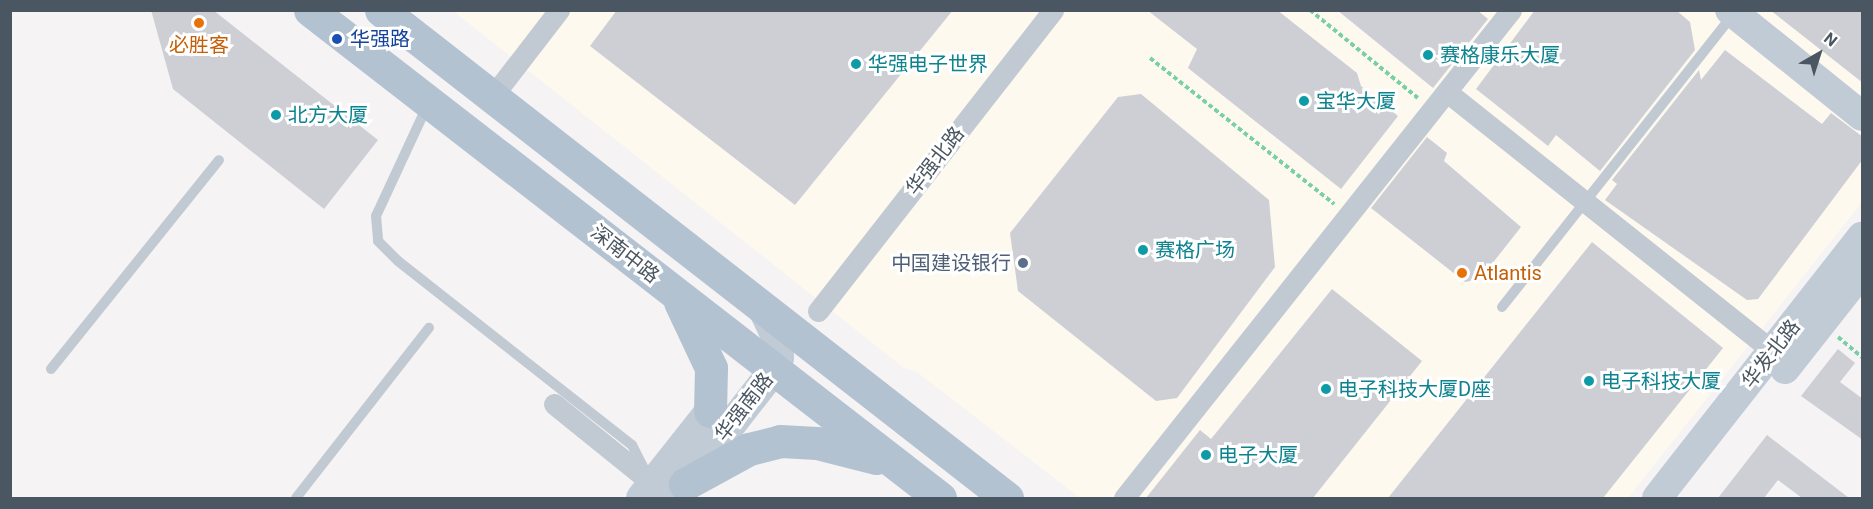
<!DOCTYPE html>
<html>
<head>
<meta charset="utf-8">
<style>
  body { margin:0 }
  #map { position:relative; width:1873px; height:509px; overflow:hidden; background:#f5f3f3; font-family:Roboto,"Noto Sans SC",sans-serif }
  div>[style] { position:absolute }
  .commercial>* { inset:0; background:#fdf9ef }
  .building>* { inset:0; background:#cdcfd5 }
  .path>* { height:4px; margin-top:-2px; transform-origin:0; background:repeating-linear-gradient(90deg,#7ad0a6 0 4.5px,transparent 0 7.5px) }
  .lane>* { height:10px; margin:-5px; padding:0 5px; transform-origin:5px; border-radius:5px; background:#c1cad2 }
  .street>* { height:21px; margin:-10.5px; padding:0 10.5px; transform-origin:10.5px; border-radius:10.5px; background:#c1cad2 }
  .secondary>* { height:30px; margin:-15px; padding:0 15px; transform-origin:15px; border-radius:15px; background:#c1cbd6 }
  .primary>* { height:33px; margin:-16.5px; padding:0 16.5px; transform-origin:16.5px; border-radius:16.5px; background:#b3c2d1 }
  .dots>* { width:16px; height:16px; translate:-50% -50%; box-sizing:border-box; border:3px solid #fff; border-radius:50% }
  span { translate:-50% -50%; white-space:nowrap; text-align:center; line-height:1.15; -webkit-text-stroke:6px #fff; paint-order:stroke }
  .transit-label { font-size:20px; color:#164399 }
  .left { translate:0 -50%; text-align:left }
  .food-label { font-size:20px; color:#c56008 }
  .culture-label { font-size:20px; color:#0d838f }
  .street-label { font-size:20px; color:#4a5661 }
  .service-label { font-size:20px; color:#4e5e75 }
  .right { translate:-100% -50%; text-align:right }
  .frame { position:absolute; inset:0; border:12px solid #4a5661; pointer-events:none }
  .north { position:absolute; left:1789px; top:24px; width:60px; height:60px; -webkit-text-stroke:4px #fff; paint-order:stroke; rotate:39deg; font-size:16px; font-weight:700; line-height:24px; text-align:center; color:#4a5661 }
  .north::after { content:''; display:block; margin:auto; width:21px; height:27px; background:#4a5661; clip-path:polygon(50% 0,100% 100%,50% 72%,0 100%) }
</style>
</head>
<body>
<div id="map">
  <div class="commercial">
    <i style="clip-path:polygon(453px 11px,1862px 11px,1862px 202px,1628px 498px,1080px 498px,917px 372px,904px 368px)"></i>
  </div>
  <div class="building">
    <i style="clip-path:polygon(151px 10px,213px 10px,378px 140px,324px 209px,173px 89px)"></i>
    <i style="clip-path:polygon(617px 10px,953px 10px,795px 205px,590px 46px)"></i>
    <i style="clip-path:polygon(1147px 10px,1277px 10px,1357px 73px,1361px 86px,1398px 116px,1341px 189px,1188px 68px,1197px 49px)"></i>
    <i style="clip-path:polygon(1337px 10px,1477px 10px,1488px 19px,1433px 88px)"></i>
    <i style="clip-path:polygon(1535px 10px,1676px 10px,1690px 22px,1695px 50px,1600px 171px,1556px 135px,1548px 146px,1476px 89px)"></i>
    <i style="clip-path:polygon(1770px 10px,1863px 10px,1863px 83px)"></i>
    <i style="clip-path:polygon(1725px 50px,1822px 124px,1831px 113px,1863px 137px,1863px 159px,1758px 299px,1747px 300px,1605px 200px,1617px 184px,1612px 180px,1699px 70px,1701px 80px)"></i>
    <i style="clip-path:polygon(1141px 94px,1269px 200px,1275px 267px,1177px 398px,1156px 401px,1018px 291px,1010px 233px,1118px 97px)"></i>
    <i style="clip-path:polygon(1427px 137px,1447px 153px,1444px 161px,1521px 227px,1480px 279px,1465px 282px,1371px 208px)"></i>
    <i style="clip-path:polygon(1592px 242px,1723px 348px,1603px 498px,1388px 498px)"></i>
    <i style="clip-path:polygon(1332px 289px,1422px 361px,1313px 498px,1146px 498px,1200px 430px,1211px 439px)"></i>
    <i style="clip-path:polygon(1838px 349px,1855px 363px,1840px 382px,1863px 399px,1863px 440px,1801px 396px)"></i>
    <i style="clip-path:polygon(1767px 435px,1849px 498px,1802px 498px,1778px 480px,1764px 498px,1718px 498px)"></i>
  </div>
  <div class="path">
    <i style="left:1310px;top:10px;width:139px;rotate:39.2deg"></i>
    <i style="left:1150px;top:58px;width:235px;rotate:38.4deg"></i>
    <i style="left:1838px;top:337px;width:31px;rotate:40deg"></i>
  </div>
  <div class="lane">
    <i style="left:428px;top:104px;width:123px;rotate:114.9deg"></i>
    <i style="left:376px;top:216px;width:25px;rotate:85deg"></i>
    <i style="left:378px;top:241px;width:28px;rotate:45deg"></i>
    <i style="left:398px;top:261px;width:298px;rotate:38.2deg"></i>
    <i style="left:632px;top:445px;width:28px;rotate:63deg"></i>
    <i style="left:1502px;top:307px;width:372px;rotate:-51.7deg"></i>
    <i style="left:51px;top:369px;width:268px;rotate:-51.2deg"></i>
    <i style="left:296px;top:498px;width:216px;rotate:-52deg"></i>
  </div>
  <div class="street">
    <i style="left:1447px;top:92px;width:416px;rotate:38.5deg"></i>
    <i style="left:492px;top:97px;width:110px;rotate:-52.4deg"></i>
    <i style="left:818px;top:311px;width:382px;rotate:-52deg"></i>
    <i style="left:554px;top:404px;width:127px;rotate:38.9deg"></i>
    <i style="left:1124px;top:498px;width:623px;rotate:-51.58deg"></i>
  </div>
  <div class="secondary">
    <i style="left:1730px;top:10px;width:169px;rotate:38.8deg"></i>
    <i style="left:1785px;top:369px;width:125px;rotate:-51.8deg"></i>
    <i style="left:641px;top:498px;width:111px;rotate:-51.6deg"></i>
    <i style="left:674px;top:498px;width:161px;rotate:-52.1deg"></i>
    <i style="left:773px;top:371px;width:14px;rotate:-65deg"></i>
    <i style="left:779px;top:358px;width:17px;rotate:-93deg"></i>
    <i style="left:778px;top:341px;width:38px;rotate:-115deg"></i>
    <i style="left:1657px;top:498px;width:332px;rotate:-51.9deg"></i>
  </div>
  <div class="primary">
    <i style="left:310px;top:10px;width:797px;rotate:37.76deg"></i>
    <i style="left:381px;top:10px;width:794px;rotate:37.94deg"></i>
    <i style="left:680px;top:302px;width:73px;rotate:64.8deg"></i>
    <i style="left:711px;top:368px;width:43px;rotate:91.3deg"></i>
    <i style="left:685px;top:484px;width:73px;rotate:-28.7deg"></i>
    <i style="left:749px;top:449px;width:32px;rotate:-14deg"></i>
    <i style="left:780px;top:441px;width:37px;rotate:3deg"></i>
    <i style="left:817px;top:443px;width:61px;rotate:14.3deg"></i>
  </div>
  <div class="dots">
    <i style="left:199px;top:23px;background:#e8710a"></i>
    <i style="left:337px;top:39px;background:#1a4fb4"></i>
    <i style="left:1428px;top:55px;background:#0f9aa8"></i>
    <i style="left:856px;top:64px;background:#0f9aa8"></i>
    <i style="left:1304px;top:101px;background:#0f9aa8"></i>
    <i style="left:276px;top:115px;background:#0f9aa8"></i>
    <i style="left:1143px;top:250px;background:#0f9aa8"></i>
    <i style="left:1023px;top:263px;background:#5c6f8a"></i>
    <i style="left:1462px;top:273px;background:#e8710a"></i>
    <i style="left:1589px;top:381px;background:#0f9aa8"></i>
    <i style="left:1326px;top:389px;background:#0f9aa8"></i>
    <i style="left:1206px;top:455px;background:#0f9aa8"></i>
  </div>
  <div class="transit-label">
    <span class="left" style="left:350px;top:39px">华强路</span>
  </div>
  <div class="food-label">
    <span style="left:199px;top:45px">必胜客</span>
    <span class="left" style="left:1474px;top:273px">Atlantis</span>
  </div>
  <div class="culture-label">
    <span class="left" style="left:1440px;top:55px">赛格康乐大厦</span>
    <span class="left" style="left:868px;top:64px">华强电子世界</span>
    <span class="left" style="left:1316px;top:101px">宝华大厦</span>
    <span class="left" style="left:288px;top:115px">北方大厦</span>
    <span class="left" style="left:1155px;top:250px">赛格广场</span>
    <span class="left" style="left:1601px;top:381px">电子科技大厦</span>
    <span class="left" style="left:1338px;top:389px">电子科技大厦D座</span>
    <span class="left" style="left:1218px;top:455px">电子大厦</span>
  </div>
  <div class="street-label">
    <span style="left:935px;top:161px;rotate:-52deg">华强北路</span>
    <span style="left:625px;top:254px;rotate:38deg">深南中路</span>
    <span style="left:1771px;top:354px;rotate:-52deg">华发北路</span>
    <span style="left:744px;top:407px;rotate:-52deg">华强南路</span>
  </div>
  <div class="service-label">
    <span class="right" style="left:1011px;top:263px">中国建设银行</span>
  </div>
  <div class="frame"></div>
  <div class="north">N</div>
</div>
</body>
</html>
